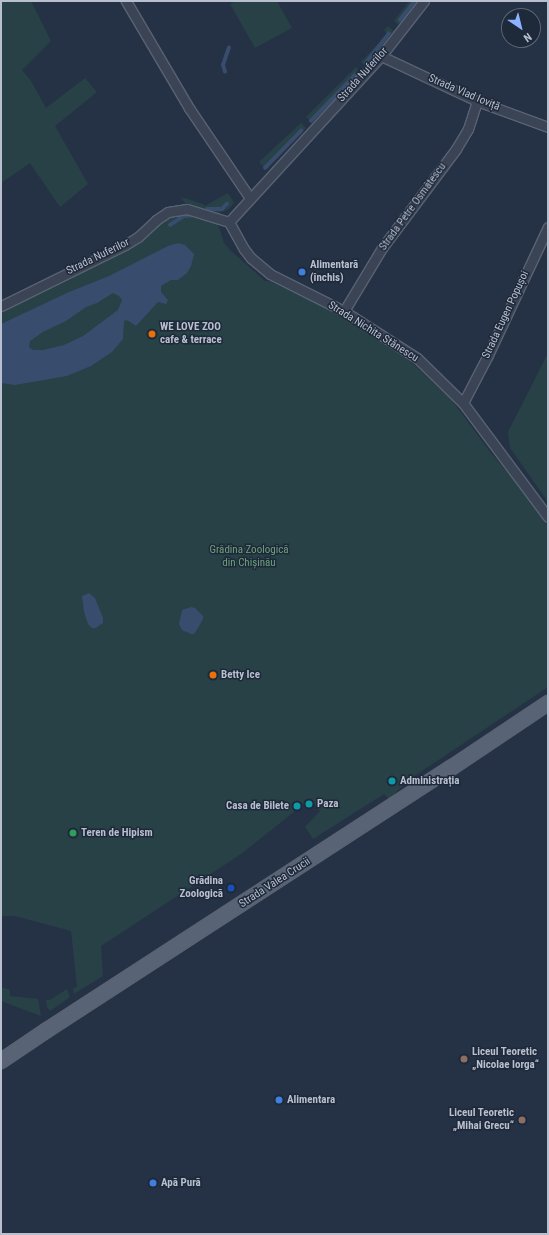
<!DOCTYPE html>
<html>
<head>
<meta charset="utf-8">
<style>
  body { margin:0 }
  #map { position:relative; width:549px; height:1235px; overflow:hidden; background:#253245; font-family:"Roboto Condensed",sans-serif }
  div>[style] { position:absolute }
  .green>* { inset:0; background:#274146 }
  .water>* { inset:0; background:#384c6d }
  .stream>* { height:3.5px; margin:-1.75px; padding:0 1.75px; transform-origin:1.75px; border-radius:1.75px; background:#384c6d }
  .roads { filter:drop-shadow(1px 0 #596272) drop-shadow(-1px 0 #596272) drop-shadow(0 1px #596272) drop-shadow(0 -1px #596272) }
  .street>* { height:9px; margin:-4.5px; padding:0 4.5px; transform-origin:4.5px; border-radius:4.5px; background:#3a4455 }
  .primary>* { height:14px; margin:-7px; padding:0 7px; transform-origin:7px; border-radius:7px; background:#586375 }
  .dots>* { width:11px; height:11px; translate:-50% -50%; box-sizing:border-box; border:2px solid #1e293a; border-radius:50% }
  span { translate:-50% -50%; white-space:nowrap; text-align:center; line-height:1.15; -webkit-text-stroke:3px #1e293a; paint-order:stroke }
  .street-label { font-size:11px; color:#b8bfce }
  .poi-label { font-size:11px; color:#b8bfce; font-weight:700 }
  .left { translate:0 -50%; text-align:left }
  .right { translate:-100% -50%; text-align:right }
  .park-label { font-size:11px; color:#6da17b }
  .frame { position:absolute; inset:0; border:2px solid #b8bfce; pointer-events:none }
  .north { position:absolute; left:501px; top:8px; width:40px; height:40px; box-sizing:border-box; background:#1e293a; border:1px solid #5c6575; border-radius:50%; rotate:145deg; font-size:11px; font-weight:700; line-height:16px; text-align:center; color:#b8bfce }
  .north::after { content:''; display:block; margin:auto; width:14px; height:18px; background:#8cb3ff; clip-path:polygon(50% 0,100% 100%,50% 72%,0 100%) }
</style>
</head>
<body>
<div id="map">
  <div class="green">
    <i style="clip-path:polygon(1px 1px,31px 1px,51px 41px,22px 70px,31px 81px,46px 108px,85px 78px,97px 92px,55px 126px,88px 184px,60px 207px,30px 163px,1px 183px)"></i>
    <i style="clip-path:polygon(237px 1px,277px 1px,292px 28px,255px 48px,230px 4px)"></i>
    <i style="clip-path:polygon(409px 1px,417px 1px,399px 25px,394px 21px)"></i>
    <i style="clip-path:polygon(388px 26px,394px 31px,366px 67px,361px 62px,387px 34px,384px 30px)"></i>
    <i style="clip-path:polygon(356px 67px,361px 72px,312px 123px,306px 117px)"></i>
    <i style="clip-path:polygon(301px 123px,306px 128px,266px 170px,259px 162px)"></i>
    <i style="clip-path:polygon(228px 193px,234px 203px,229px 209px,219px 213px,211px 213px,186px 205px,181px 197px,203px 204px,205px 206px)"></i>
    <i style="clip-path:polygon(185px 213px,213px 221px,219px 227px,224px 243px,231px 251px,265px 281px,269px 281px,357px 323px,399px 351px,451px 399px,491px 453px,519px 486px,548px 526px,548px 687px,410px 779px,389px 799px,384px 794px,313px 839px,305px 827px,320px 811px,310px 799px,241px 854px,101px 946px,103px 976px,74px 994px,73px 988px,77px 987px,71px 931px,15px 916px,1px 916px,1px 308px,149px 231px,168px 216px)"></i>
    <i style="clip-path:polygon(548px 353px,548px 502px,510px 448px,508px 432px)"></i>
    <i style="clip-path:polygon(1px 987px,10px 990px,10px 996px,38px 999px,41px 1016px,1px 1001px)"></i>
    <i style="clip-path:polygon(67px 989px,70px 997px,50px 1011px,47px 1007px,46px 1000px,50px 1000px)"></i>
  </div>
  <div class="water">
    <i style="clip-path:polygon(evenodd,178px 243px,185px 245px,194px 254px,191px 266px,187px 273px,178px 280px,171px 280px,161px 286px,161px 292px,168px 300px,166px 304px,158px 302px,136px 326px,127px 320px,124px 321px,123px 339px,112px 352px,91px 366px,67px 376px,15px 385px,1px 383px,1px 324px,69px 292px,109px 276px,168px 246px,178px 243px,113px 293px,119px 296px,122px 300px,118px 310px,83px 336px,64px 345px,43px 350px,33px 350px,29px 347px,30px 341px,43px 332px,66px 321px,86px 307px,97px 303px,113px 293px)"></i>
    <i style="clip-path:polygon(89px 593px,95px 598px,103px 618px,103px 623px,96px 628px,92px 628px,88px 624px,84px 612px,82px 596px)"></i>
    <i style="clip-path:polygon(191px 607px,195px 608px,203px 616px,203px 619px,198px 628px,194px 634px,191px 634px,182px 630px,179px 624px,182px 610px)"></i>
  </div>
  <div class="stream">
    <i style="left:400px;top:20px;width:24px;rotate:-52deg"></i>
    <i style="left:366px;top:63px;width:37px;rotate:-52deg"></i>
    <i style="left:225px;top:72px;width:7px;rotate:-106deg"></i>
    <i style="left:223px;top:65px;width:18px;rotate:-71deg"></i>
    <i style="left:311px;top:121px;width:64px;rotate:-46.3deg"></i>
    <i style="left:265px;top:168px;width:52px;rotate:-45.8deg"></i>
    <i style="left:207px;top:209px;width:15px"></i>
    <i style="left:222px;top:209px;width:7px;rotate:-45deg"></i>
    <i style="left:170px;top:225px;width:17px;rotate:-33deg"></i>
    <i style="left:184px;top:216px;width:11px;rotate:-5deg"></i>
  </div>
  <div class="roads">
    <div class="street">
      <i style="left:126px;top:1px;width:124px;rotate:59.5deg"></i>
      <i style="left:189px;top:108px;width:109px;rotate:55.9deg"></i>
      <i style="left:381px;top:56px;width:106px;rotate:25.1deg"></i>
      <i style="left:477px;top:101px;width:76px;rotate:20.1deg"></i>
      <i style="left:229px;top:222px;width:31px;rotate:61deg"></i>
      <i style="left:244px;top:249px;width:11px;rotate:52deg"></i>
      <i style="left:251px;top:258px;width:25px;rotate:40deg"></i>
      <i style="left:270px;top:274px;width:83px;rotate:26.6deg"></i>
      <i style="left:344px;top:311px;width:87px;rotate:32.8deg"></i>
      <i style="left:417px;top:358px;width:64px;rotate:44.4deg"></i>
      <i style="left:463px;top:403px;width:142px;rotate:53.3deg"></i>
      <i style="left:229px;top:222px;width:225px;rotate:-47.5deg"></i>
      <i style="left:381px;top:56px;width:70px;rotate:-52deg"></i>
      <i style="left:1px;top:306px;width:138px;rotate:-26.2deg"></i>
      <i style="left:125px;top:245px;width:15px;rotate:-32deg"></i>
      <i style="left:138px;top:237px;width:25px;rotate:-43deg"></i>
      <i style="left:156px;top:220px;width:14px;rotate:-34deg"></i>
      <i style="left:168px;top:212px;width:19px;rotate:-9deg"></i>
      <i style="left:187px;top:209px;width:44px;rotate:17.2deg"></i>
      <i style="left:344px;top:311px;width:74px;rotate:-58.9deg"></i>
      <i style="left:382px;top:248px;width:124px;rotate:-53.2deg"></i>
      <i style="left:456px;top:149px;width:23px;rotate:-59deg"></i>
      <i style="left:468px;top:129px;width:29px;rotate:-72deg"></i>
      <i style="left:463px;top:403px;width:54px;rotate:-62.5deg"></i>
      <i style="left:488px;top:355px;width:141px;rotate:-64.9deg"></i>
    </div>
    <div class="primary">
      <i style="left:1px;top:1061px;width:55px;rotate:-34deg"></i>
      <i style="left:47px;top:1030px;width:482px;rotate:-33deg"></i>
      <i style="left:451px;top:768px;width:117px;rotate:-33.8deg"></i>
    </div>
  </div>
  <div class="dots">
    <i style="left:302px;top:272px;background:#3f7fe0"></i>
    <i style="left:152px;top:334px;background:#e8710a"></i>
    <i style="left:213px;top:675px;background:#e8710a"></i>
    <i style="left:392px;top:781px;background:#0f9aa8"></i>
    <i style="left:309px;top:804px;background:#0f9aa8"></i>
    <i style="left:297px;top:806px;background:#0f9aa8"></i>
    <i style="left:73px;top:833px;background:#2e9e5b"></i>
    <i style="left:231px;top:888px;background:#1a4fb4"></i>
    <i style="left:464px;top:1059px;background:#8d6e63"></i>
    <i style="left:279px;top:1100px;background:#3f7fe0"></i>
    <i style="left:522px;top:1120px;background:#8d6e63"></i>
    <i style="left:153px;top:1183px;background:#3f7fe0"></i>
  </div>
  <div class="street-label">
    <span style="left:363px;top:75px;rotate:-48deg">Strada Nuferilor</span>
    <span style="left:464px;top:93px;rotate:23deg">Strada Vlad Ioviță</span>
    <span style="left:413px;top:207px;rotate:-54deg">Strada Petre Osmătescu</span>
    <span style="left:98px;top:257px;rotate:-26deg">Strada Nuferilor</span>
    <span style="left:506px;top:315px;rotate:-65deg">Strada Eugen Popușoi</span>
    <span style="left:373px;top:332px;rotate:32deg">Strada Nichita Stănescu</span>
    <span style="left:275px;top:883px;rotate:-33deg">Strada Valea Crucii</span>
  </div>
  <div class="poi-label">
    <span class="left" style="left:310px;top:272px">Alimentară<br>(închis)</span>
    <span class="left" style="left:160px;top:334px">WE LOVE ZOO<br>cafe &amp; terrace</span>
    <span class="left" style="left:221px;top:675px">Betty Ice</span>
    <span class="left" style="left:400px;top:781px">Administrația</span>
    <span class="left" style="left:317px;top:804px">Paza</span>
    <span class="right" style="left:289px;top:806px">Casa de Bilete</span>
    <span class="left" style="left:81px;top:833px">Teren de Hipism</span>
    <span class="right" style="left:223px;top:888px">Grădina<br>Zoologică</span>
    <span class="left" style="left:472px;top:1059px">Liceul Teoretic<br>„Nicolae Iorga“</span>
    <span class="left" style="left:287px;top:1100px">Alimentara</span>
    <span class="right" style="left:514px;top:1120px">Liceul Teoretic<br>„Mihai Grecu“</span>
    <span class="left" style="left:161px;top:1183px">Apă Pură</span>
  </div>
  <div class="park-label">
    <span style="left:249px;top:557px">Grădina Zoologică<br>din Chișinău</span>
  </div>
  <div class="frame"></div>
  <div class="north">N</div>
</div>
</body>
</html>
